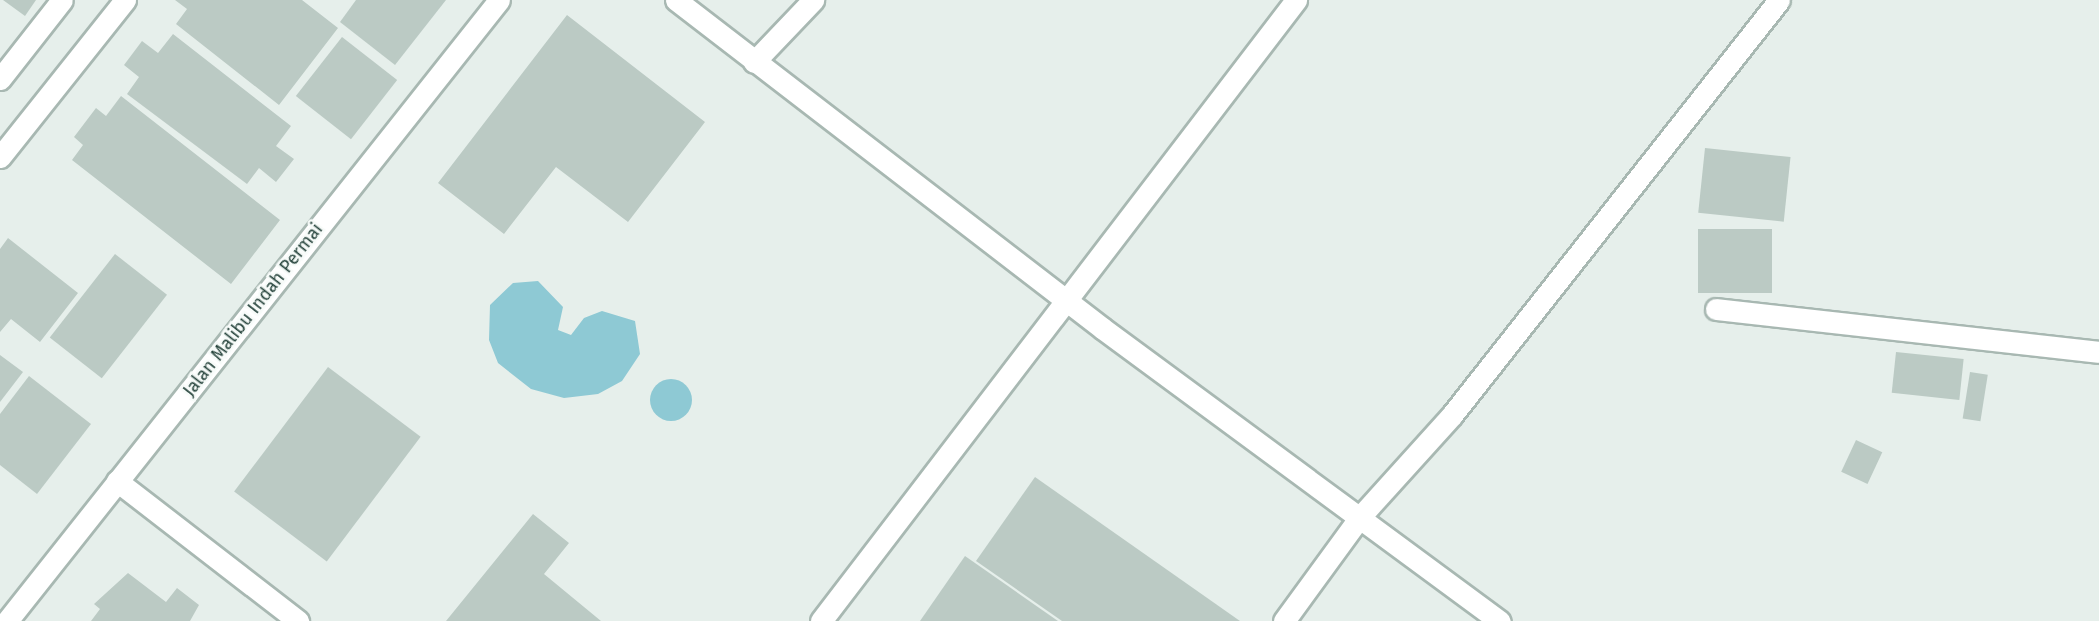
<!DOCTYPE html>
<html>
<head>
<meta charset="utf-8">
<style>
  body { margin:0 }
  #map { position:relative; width:2099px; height:621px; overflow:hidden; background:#e6efeb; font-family:"Fira Sans",sans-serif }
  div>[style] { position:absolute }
  .water>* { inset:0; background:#8ec9d4 }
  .round { border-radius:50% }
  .building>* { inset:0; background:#bbcac4; transform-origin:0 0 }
  .roads { filter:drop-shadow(2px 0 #a8b8b2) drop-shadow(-2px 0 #a8b8b2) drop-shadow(0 2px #a8b8b2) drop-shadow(0 -2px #a8b8b2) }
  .minor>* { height:21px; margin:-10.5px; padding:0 10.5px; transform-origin:10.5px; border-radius:10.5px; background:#fff }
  span { translate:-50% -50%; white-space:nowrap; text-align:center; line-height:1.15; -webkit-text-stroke:5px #f7fbf9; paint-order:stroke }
  .street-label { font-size:18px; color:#24423a }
</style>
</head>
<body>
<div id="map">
  <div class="water">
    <i style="clip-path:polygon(538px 281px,563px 307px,558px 330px,571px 335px,584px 318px,602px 311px,635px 321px,640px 354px,622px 381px,598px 394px,564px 398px,531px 389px,498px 363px,489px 340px,490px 305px,513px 283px)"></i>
    <i class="round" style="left:650px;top:379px;width:42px;height:42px"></i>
  </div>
  <div class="building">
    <i style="clip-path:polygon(3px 0,36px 0,25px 16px)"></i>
    <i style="clip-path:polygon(175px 0,302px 0,338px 28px,279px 105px,176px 24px,187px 9px)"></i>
    <i style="clip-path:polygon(356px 0,446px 0,395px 65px,340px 22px)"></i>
    <i style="clip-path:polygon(567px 15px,705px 122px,628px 222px,556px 167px,504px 234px,438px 183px)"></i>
    <i style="clip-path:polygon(173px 34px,291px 126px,276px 146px,294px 159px,276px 182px,259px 168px,247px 184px,127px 94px,139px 77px,124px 65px,142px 41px,158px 53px)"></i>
    <i style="left:342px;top:37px;width:70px;height:75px;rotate:38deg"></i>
    <i style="clip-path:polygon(121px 96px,280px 220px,231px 284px,72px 160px,83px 145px,74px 137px,96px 108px,106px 116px)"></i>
    <i style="left:1705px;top:148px;width:86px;height:65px;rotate:6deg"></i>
    <i style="left:1698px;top:229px;width:74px;height:64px"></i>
    <i style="clip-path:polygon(8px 238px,78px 293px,40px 342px,11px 319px,0 332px,0 249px)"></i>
    <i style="left:115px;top:254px;width:66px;height:106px;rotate:38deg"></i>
    <i style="left:1896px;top:352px;width:68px;height:41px;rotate:6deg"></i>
    <i style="clip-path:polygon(0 355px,23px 372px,0 402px)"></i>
    <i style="left:328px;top:367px;width:116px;height:156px;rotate:37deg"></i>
    <i style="left:1970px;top:372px;width:18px;height:47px;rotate:9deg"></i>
    <i style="clip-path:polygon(29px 376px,91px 424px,37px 494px,0 465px,0 414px)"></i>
    <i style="left:1856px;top:440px;width:29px;height:35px;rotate:25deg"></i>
    <i style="clip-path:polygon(1035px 477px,1240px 621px,1062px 621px,976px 561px)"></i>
    <i style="clip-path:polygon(533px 514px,569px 543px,544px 574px,601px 621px,446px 621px)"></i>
    <i style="clip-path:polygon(965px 556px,1058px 621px,920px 621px)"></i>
    <i style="clip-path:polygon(128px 573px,166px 602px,177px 588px,199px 605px,190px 621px,91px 621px,100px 609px,94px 604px)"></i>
  </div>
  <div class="roads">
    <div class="minor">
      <i style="left:676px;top:0;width:538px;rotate:37.59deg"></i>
      <i style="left:1102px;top:328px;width:494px;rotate:36.4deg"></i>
      <i style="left:754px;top:62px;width:86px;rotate:-46.4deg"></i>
      <i style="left:0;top:79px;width:100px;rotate:-51.9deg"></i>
      <i style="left:0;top:157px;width:201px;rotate:-51.5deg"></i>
      <i style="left:1716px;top:309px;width:385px;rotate:6.4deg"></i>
      <i style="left:117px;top:481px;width:229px;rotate:37.7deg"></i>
      <i style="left:7px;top:621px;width:792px;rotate:-51.61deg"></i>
      <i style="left:821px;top:621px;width:782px;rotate:-52.59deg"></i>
      <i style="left:1284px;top:621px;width:127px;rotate:-53.9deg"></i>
      <i style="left:1359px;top:518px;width:139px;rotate:-47.9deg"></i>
      <i style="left:1452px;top:415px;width:528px;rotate:-51.76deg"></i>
    </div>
  </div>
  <div class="street-label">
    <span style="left:253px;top:310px;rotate:-52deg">Jalan Malibu Indah Permai</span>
  </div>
</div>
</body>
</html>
